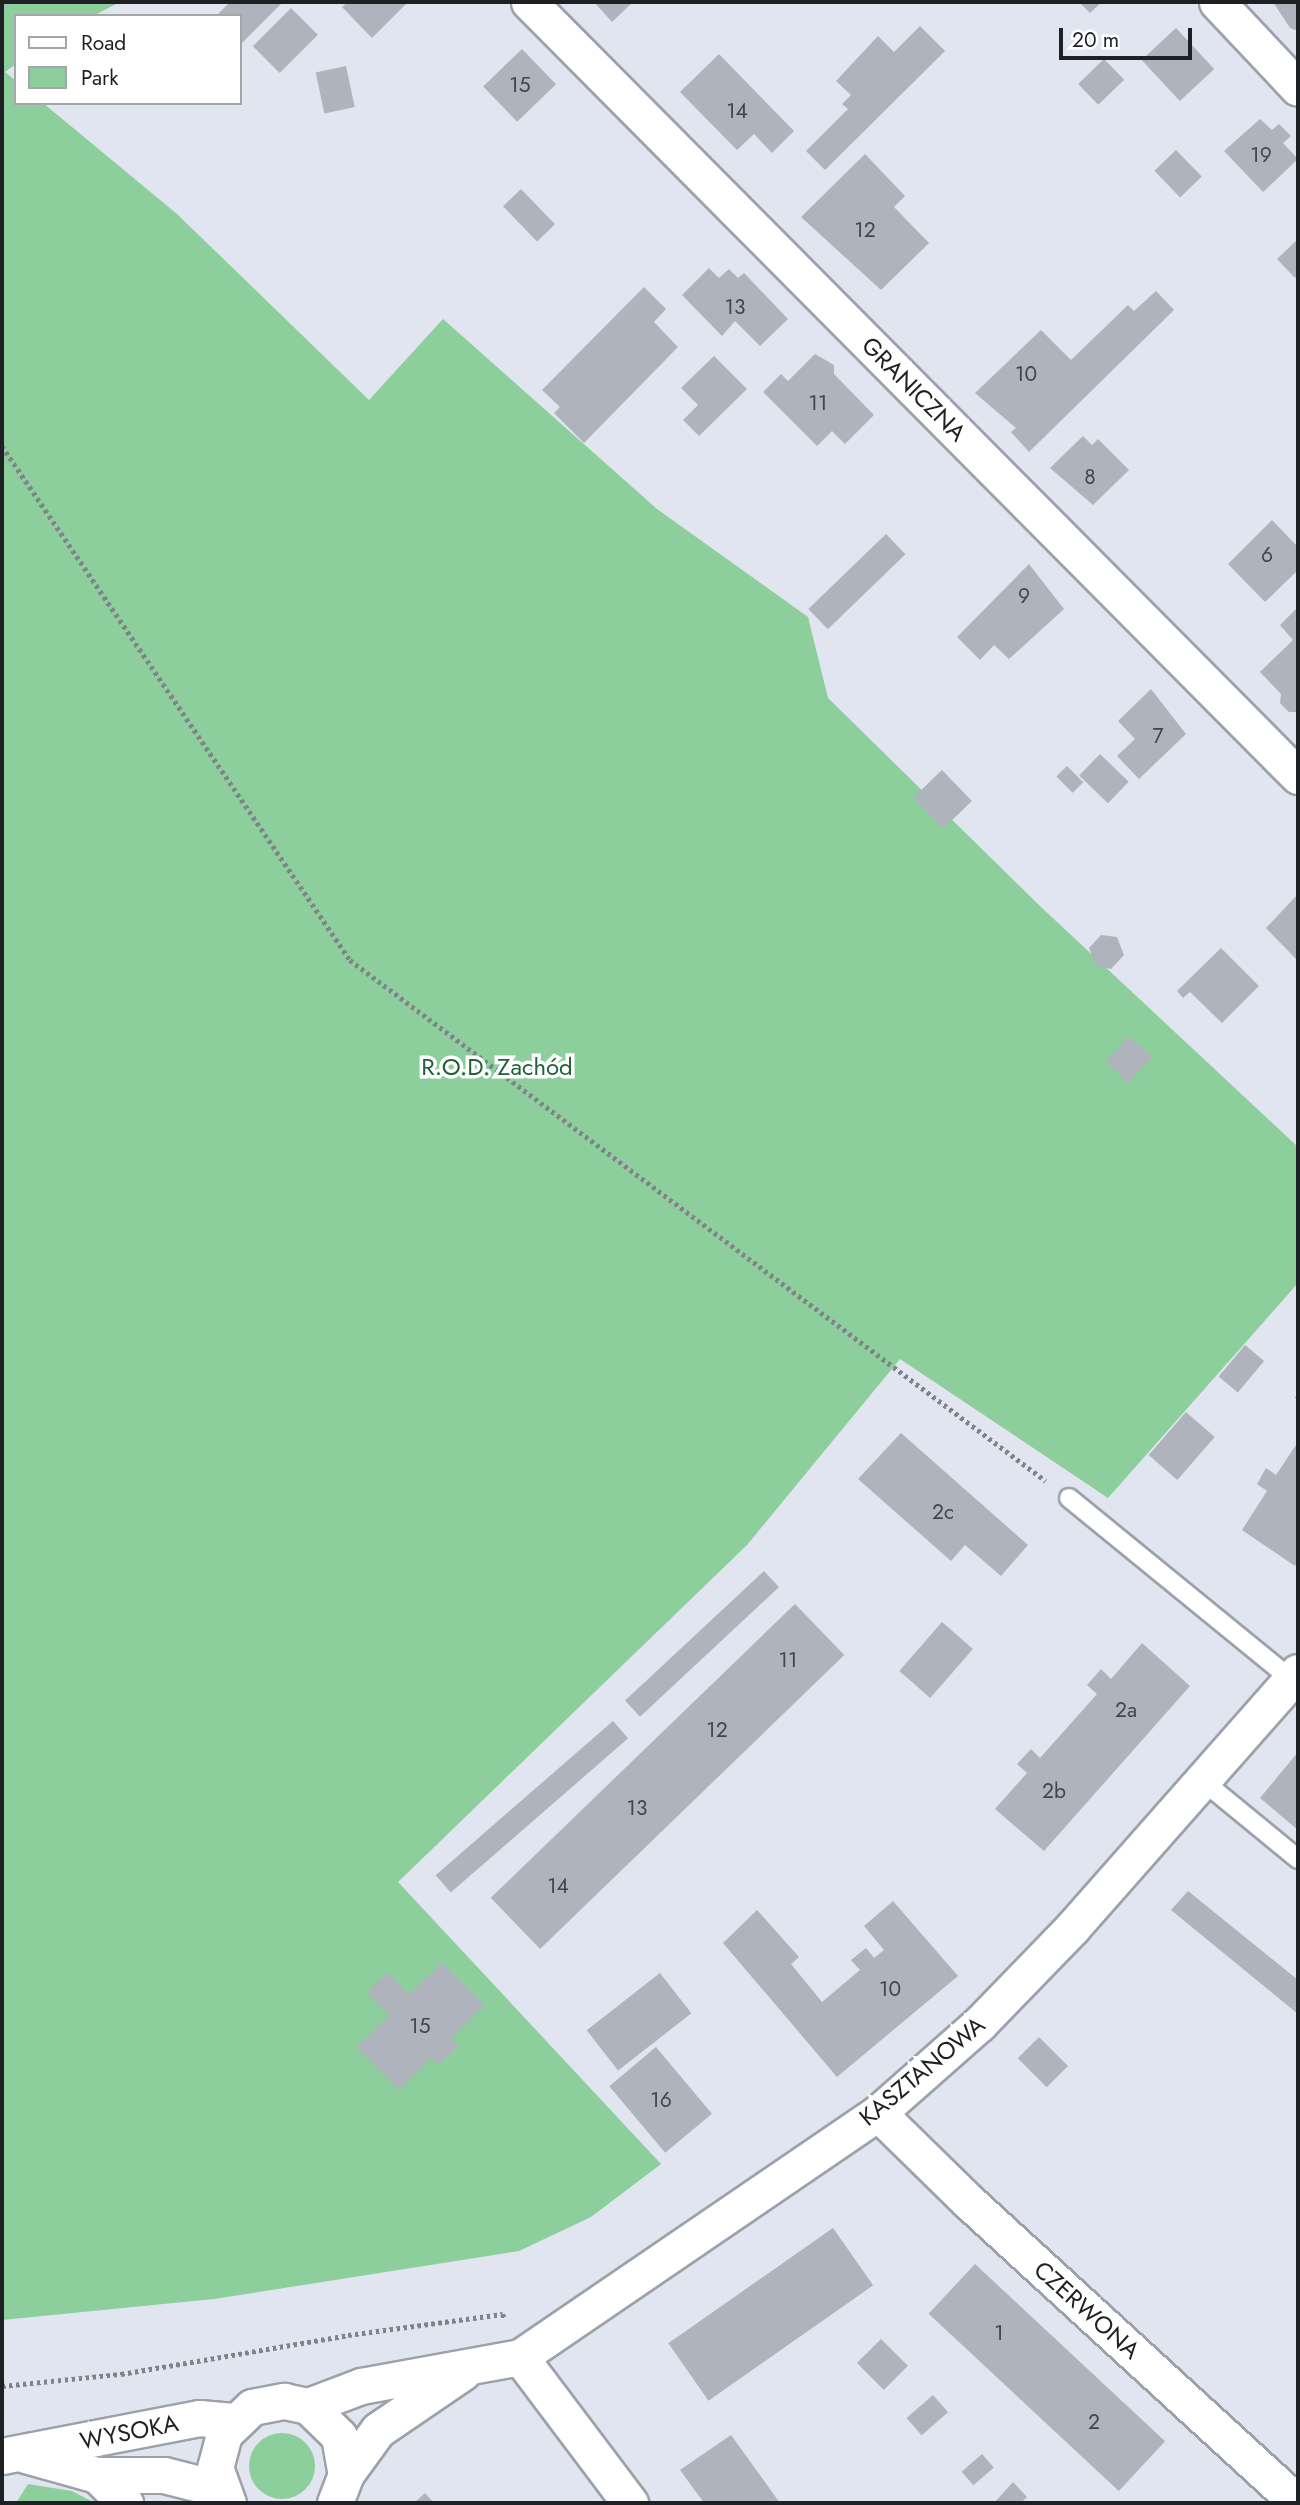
<!DOCTYPE html>
<html>
<head>
<meta charset="utf-8">
<style>
  body { margin:0 }
  #map { position:relative; width:1300px; height:2505px; overflow:hidden; background:#e0e5ef; font-family:Jost,sans-serif }
  div>[style] { position:absolute }
  .green>* { inset:0; background:#8cce9c }
  .round { border-radius:50% }
  .building>* { inset:0; background:#aeb3bc; transform-origin:0 0 }
  .path>* { height:4.5px; margin-top:-2.25px; transform-origin:0; background:repeating-linear-gradient(90deg,#80838a 0 3.5px,transparent 0 7px) }
  .roads { filter:drop-shadow(2px 0 #9ca1aa) drop-shadow(-2px 0 #9ca1aa) drop-shadow(0 2px #9ca1aa) drop-shadow(0 -2px #9ca1aa) }
  .lane>* { height:18px; margin:-9px; padding:0 9px; transform-origin:9px; border-radius:9px; background:#fff }
  .street>* { height:35px; margin:-17.5px; padding:0 17.5px; transform-origin:17.5px; border-radius:17.5px; background:#fff }
  span { translate:-50% -50%; white-space:nowrap; text-align:center; line-height:1.15; -webkit-text-stroke:7px #fff; paint-order:stroke }
  .number-label { font-size:21px; color:#43454a }
  .number-label span { -webkit-text-stroke-width:0 }
  .street-label { font-size:24px; color:#1f2024 }
  .park-label { font-size:24px; color:#226137 }
  .frame { position:absolute; inset:0; border:4px solid #1f2024; pointer-events:none }
  .legend { position:absolute; left:14px; top:14px; width:228px; height:91px; box-sizing:border-box; background:#fff; border:2px solid #a5a6a7; margin:0; padding:9px 12px; list-style:none; font-size:21px; color:#1f2024 }
  .legend li { display:flex; align-items:center; gap:14px; height:35px }
  .legend b { width:35px; border:2px solid #a5a6a7 }
  .scale { position:absolute; left:1059px; top:28px; width:133px; height:32px; box-sizing:border-box; border:4px solid #1f2024; border-top:0; padding-left:9px; font-size:21px; line-height:24px; white-space:nowrap; color:#1f2024; -webkit-text-stroke:5px #fff; paint-order:stroke }
</style>
</head>
<body>
<div id="map">
  <div class="green">
    <i style="clip-path:polygon(2px 2px,120px 2px,93px 16px,16px 16px,16px 64px,5px 72px,16px 81px,16px 103px,43px 103px,177px 214px,369px 400px,443px 319px,657px 509px,808px 617px,828px 698px,1041px 907px,1298px 1147px,1298px 1283px,1108px 1498px,900px 1359px,747px 1545px,398px 1882px,661px 2164px,591px 2217px,519px 2251px,214px 2299px,2px 2320px)"></i>
    <i class="round" style="left:249px;top:2433px;width:66px;height:66px"></i>
    <i style="clip-path:polygon(28px 2484px,72px 2491px,95px 2503px,16px 2503px)"></i>
  </div>
  <div class="building">
    <i style="clip-path:polygon(230px 2px,283px 2px,240px 45px,240px 16px,216px 16px)"></i>
    <i style="clip-path:polygon(348px 2px,408px 2px,372px 38px,342px 7px)"></i>
    <i style="clip-path:polygon(594px 2px,633px 2px,612px 22px)"></i>
    <i style="clip-path:polygon(1079px 2px,1102px 2px,1090px 13px)"></i>
    <i style="clip-path:polygon(1273px 2px,1298px 2px,1298px 31px,1290px 28px)"></i>
    <i style="left:291px;top:8px;width:38px;height:54px;rotate:45deg"></i>
    <i style="clip-path:polygon(920px 26px,945px 51px,825px 170px,806px 151px,848px 109px,842px 104px,851px 95px,836px 81px,878px 36px,894px 52px)"></i>
    <i style="left:1176px;top:28px;width:56px;height:47px;rotate:47deg"></i>
    <i style="left:522px;top:49px;width:49px;height:54px;rotate:46deg"></i>
    <i style="clip-path:polygon(719px 54px,794px 131px,772px 153px,754px 134px,737px 150px,680px 92px)"></i>
    <i style="left:1104px;top:59px;width:29px;height:36px;rotate:46deg"></i>
    <i style="left:346px;top:66px;width:42px;height:31px;rotate:78deg"></i>
    <i style="clip-path:polygon(1260px 119px,1272px 130px,1279px 124px,1291px 136px,1283px 143px,1298px 159px,1263px 192px,1224px 151px)"></i>
    <i style="left:1176px;top:150px;width:37px;height:30px;rotate:46deg"></i>
    <i style="clip-path:polygon(865px 154px,905px 196px,894px 207px,929px 243px,881px 290px,801px 217px)"></i>
    <i style="left:521px;top:189px;width:49px;height:25px;rotate:46deg"></i>
    <i style="clip-path:polygon(1298px 239px,1298px 275px,1295px 278px,1277px 259px)"></i>
    <i style="clip-path:polygon(709px 268px,719px 278px,729px 269px,738px 278px,744px 273px,788px 319px,760px 346px,735px 321px,722px 336px,682px 295px)"></i>
    <i style="clip-path:polygon(644px 287px,666px 309px,654px 322px,678px 347px,584px 443px,554px 413px,560px 407px,542px 390px)"></i>
    <i style="clip-path:polygon(1156px 291px,1174px 310px,1029px 452px,1011px 432px,1016px 428px,975px 393px,1041px 330px,1071px 360px,1128px 305px,1134px 311px)"></i>
    <i style="clip-path:polygon(815px 354px,834px 365px,834px 374px,874px 415px,845px 444px,832px 431px,817px 446px,763px 392px,781px 374px,788px 381px)"></i>
    <i style="clip-path:polygon(714px 356px,747px 389px,699px 436px,683px 420px,698px 405px,681px 388px)"></i>
    <i style="clip-path:polygon(1083px 436px,1092px 445px,1098px 439px,1129px 470px,1093px 505px,1050px 468px)"></i>
    <i style="clip-path:polygon(1272px 520px,1298px 547px,1298px 570px,1265px 602px,1228px 564px)"></i>
    <i style="left:886px;top:534px;width:28px;height:108px;rotate:46deg"></i>
    <i style="clip-path:polygon(1029px 564px,1064px 609px,1009px 659px,994px 645px,980px 660px,957px 637px)"></i>
    <i style="clip-path:polygon(1298px 607px,1298px 712px,1289px 712px,1280px 703px,1281px 694px,1260px 672px,1293px 640px,1280px 625px)"></i>
    <i style="clip-path:polygon(1151px 689px,1186px 734px,1139px 779px,1117px 756px,1135px 739px,1118px 721px)"></i>
    <i style="left:1100px;top:754px;width:40px;height:30px;rotate:44deg"></i>
    <i style="left:1067px;top:766px;width:23px;height:15px;rotate:45deg"></i>
    <i style="left:942px;top:770px;width:43px;height:40px;rotate:46deg"></i>
    <i style="clip-path:polygon(1298px 894px,1298px 961px,1266px 928px)"></i>
    <i style="clip-path:polygon(1101px 935px,1117px 937px,1124px 955px,1111px 969px,1096px 966px,1089px 948px)"></i>
    <i style="clip-path:polygon(1221px 948px,1259px 986px,1222px 1023px,1190px 992px,1183px 998px,1177px 991px)"></i>
    <i style="left:1129px;top:1036px;width:31px;height:35px;rotate:42deg"></i>
    <i style="left:1245px;top:1345px;width:25px;height:41px;rotate:40deg"></i>
    <i style="left:1186px;top:1412px;width:38px;height:57px;rotate:41deg"></i>
    <i style="clip-path:polygon(901px 1433px,1028px 1545px,1001px 1576px,965px 1545px,951px 1561px,858px 1479px)"></i>
    <i style="clip-path:polygon(1298px 1442px,1298px 1561px,1295px 1566px,1242px 1530px,1267px 1491px,1257px 1484px,1266px 1468px,1276px 1475px)"></i>
    <i style="left:764px;top:1571px;width:22px;height:190px;rotate:47deg"></i>
    <i style="left:795px;top:1604px;width:71px;height:423px;rotate:46deg"></i>
    <i style="left:942px;top:1622px;width:41px;height:65px;rotate:41deg"></i>
    <i style="clip-path:polygon(1142px 1643px,1190px 1686px,1044px 1851px,995px 1809px,1027px 1773px,1017px 1764px,1031px 1749px,1040px 1758px,1097px 1694px,1087px 1685px,1101px 1669px,1111px 1679px)"></i>
    <i style="left:613px;top:1721px;width:23px;height:235px;rotate:49deg"></i>
    <i style="clip-path:polygon(1298px 1752px,1298px 1830px,1260px 1798px)"></i>
    <i style="clip-path:polygon(1188px 1891px,1298px 1980px,1298px 2014px,1171px 1910px)"></i>
    <i style="clip-path:polygon(893px 1901px,958px 1976px,837px 2077px,723px 1943px,757px 1910px,799px 1957px,791px 1964px,822px 2002px,860px 1970px,851px 1960px,866px 1948px,874px 1958px,884px 1950px,864px 1926px)"></i>
    <i style="clip-path:polygon(442px 1962px,485px 2005px,452px 2038px,459px 2045px,439px 2065px,431px 2058px,399px 2090px,356px 2047px,389px 2015px,367px 1993px,387px 1972px,409px 1994px)"></i>
    <i style="left:660px;top:1973px;width:51px;height:93px;rotate:52deg"></i>
    <i style="left:1039px;top:2037px;width:41px;height:30px;rotate:45deg"></i>
    <i style="left:656px;top:2047px;width:87px;height:61px;rotate:50deg"></i>
    <i style="left:833px;top:2228px;width:70px;height:201px;rotate:55deg"></i>
    <i style="left:975px;top:2264px;width:260px;height:68px;rotate:43deg"></i>
    <i style="left:881px;top:2339px;width:38px;height:34px;rotate:45deg"></i>
    <i style="left:933px;top:2395px;width:23px;height:35px;rotate:49deg"></i>
    <i style="clip-path:polygon(731px 2435px,780px 2503px,704px 2503px,680px 2470px)"></i>
    <i style="left:982px;top:2454px;width:18px;height:27px;rotate:49deg"></i>
    <i style="clip-path:polygon(1013px 2482px,1027px 2497px,1021px 2503px,994px 2503px)"></i>
    <i style="clip-path:polygon(425px 2493px,434px 2503px,414px 2503px)"></i>
  </div>
  <div class="path">
    <i style="left:2px;top:446px;width:621px;rotate:55.9deg"></i>
    <i style="left:350px;top:960px;width:869px;rotate:36.82deg"></i>
    <i style="left:1297px;top:1399px;width:2px;rotate:-63deg"></i>
    <i style="left:2px;top:2386px;width:120px;rotate:-5.8deg"></i>
    <i style="left:121px;top:2374px;width:230px;rotate:-9.7deg"></i>
    <i style="left:348px;top:2335px;width:156px;rotate:-7.7deg"></i>
    <i style="left:503px;top:2314px;width:4px;rotate:76deg"></i>
  </div>
  <div class="roads">
    <div class="lane">
      <i style="left:1069px;top:1498px;width:288px;rotate:39.2deg"></i>
      <i style="left:1203px;top:1781px;width:123px;rotate:39.4deg"></i>
    </div>
    <div class="street">
      <i style="left:529px;top:2px;width:1091px;rotate:45.19deg"></i>
      <i style="left:1217px;top:2px;width:118px;rotate:46.7deg"></i>
      <i style="left:878px;top:2113px;width:127px;rotate:44.4deg"></i>
      <i style="left:969px;top:2202px;width:446px;rotate:42.5deg"></i>
      <i style="left:520px;top:2357px;width:183px;rotate:53deg"></i>
      <i style="left:308px;top:2406px;width:57px;rotate:-20.7deg"></i>
      <i style="left:361px;top:2386px;width:162px;rotate:-10.3deg"></i>
      <i style="left:520px;top:2357px;width:433px;rotate:-34.3deg"></i>
      <i style="left:878px;top:2113px;width:135px;rotate:-41.4deg"></i>
      <i style="left:979px;top:2024px;width:134px;rotate:-45.9deg"></i>
      <i style="left:1072px;top:1928px;width:341px;rotate:-48.6deg"></i>
      <i style="left:25px;top:2455px;width:75px;rotate:15.5deg"></i>
      <i style="left:97px;top:2475px;width:67px"></i>
      <i style="left:164px;top:2475px;width:57px;rotate:14.3deg"></i>
      <i style="left:2px;top:2456px;width:201px;rotate:-10.9deg"></i>
      <i style="left:199px;top:2418px;width:35px;rotate:5deg"></i>
      <i style="left:346px;top:2474px;width:54px;rotate:-54deg"></i>
      <i style="left:378px;top:2430px;width:103px;rotate:-34.3deg"></i>
      <i style="left:97px;top:2475px;width:40px;rotate:45deg"></i>
      <i style="left:228px;top:2503px;width:37px;rotate:-110deg"></i>
      <i style="left:215px;top:2468px;width:35px;rotate:-75deg"></i>
      <i style="left:224px;top:2434px;width:39px;rotate:-44deg"></i>
      <i style="left:252px;top:2407px;width:33px;rotate:-11deg"></i>
      <i style="left:284px;top:2401px;width:25px;rotate:12deg"></i>
      <i style="left:308px;top:2406px;width:43px;rotate:44.1deg"></i>
      <i style="left:339px;top:2436px;width:39px;rotate:80deg"></i>
      <i style="left:346px;top:2474px;width:31px;rotate:111deg"></i>
    </div>
  </div>
  <div class="number-label">
    <span style="left:520px;top:85px">15</span>
    <span style="left:737px;top:111px">14</span>
    <span style="left:1261px;top:155px">19</span>
    <span style="left:865px;top:230px">12</span>
    <span style="left:735px;top:307px">13</span>
    <span style="left:1026px;top:374px">10</span>
    <span style="left:818px;top:403px">11</span>
    <span style="left:1090px;top:477px">8</span>
    <span style="left:1267px;top:555px">6</span>
    <span style="left:1024px;top:596px">9</span>
    <span style="left:1158px;top:736px">7</span>
    <span style="left:943px;top:1512px">2c</span>
    <span style="left:788px;top:1660px">11</span>
    <span style="left:1126px;top:1710px">2a</span>
    <span style="left:717px;top:1730px">12</span>
    <span style="left:1054px;top:1791px">2b</span>
    <span style="left:637px;top:1808px">13</span>
    <span style="left:558px;top:1886px">14</span>
    <span style="left:890px;top:1989px">10</span>
    <span style="left:420px;top:2026px">15</span>
    <span style="left:661px;top:2100px">16</span>
    <span style="left:999px;top:2333px">1</span>
    <span style="left:1094px;top:2422px">2</span>
  </div>
  <div class="street-label">
    <span style="left:914px;top:389px;rotate:45deg">GRANICZNA</span>
    <span style="left:922px;top:2071px;rotate:-40deg">KASZTANOWA</span>
    <span style="left:1087px;top:2310px;rotate:42deg">CZERWONA</span>
    <span style="left:129px;top:2432px;rotate:-11deg">WYSOKA</span>
  </div>
  <div class="park-label">
    <span style="left:497px;top:1067px">R.O.D. Zachód</span>
  </div>
  <div class="frame"></div>
  <ul class="legend">
  <li><b style="height:9px;background:#fff"></b>Road</li>
  <li><b style="height:19px;background:#8cce9c"></b>Park</li>
  </ul>
  <div class="scale">20 m</div>
</div>
</body>
</html>
